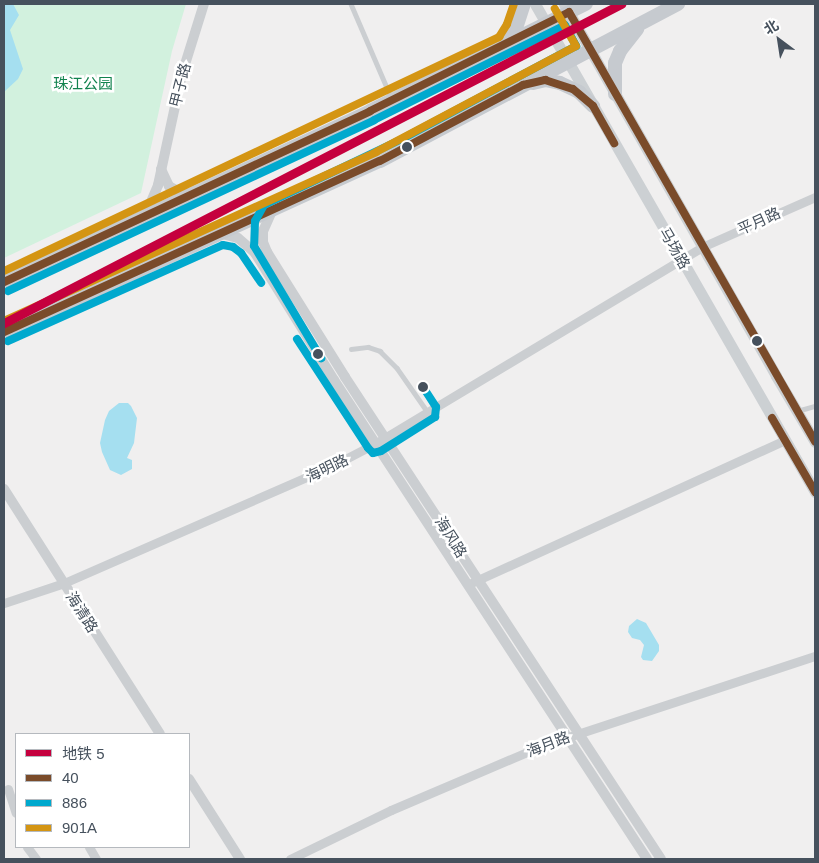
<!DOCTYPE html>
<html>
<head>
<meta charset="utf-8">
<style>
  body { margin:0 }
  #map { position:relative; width:819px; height:863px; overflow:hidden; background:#f0efef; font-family:Arial,"Noto Sans SC",sans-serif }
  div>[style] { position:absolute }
  .green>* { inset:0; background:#d2f1de }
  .water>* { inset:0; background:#a5dff0 }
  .service>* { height:4.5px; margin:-2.25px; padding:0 2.25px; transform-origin:2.25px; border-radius:2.25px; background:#cbced1 }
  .minor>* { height:9px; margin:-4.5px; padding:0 4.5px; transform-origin:4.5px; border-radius:4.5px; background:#cbced1 }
  .tertiary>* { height:10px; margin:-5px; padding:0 5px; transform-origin:5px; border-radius:5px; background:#cbced1 }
  .secondary>* { height:11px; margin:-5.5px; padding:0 5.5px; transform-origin:5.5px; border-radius:5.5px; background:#ccd0d3 }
  .primary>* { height:14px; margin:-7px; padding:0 7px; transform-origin:7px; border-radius:7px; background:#c6cacf }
  .bus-1>* { height:8px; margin:-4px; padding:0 4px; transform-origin:4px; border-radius:4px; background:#7a4b2a }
  .bus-2>* { height:8px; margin:-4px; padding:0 4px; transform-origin:4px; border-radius:4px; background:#00a9ce }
  .bus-3>* { height:8px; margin:-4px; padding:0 4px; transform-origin:4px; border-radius:4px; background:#d49513 }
  .metro-1>* { height:9px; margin:-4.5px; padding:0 4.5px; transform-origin:4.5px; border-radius:4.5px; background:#c5003e }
  .dots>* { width:14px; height:14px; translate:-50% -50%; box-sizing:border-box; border:2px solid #fff; border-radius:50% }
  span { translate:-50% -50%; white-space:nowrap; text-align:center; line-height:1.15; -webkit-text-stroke:5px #fff; paint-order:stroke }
  .park-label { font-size:15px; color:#11834e }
  .street-label { font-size:15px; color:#46515d }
  .frame { position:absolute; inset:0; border:5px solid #46515d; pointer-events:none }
  .legend { position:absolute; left:15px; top:733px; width:175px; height:115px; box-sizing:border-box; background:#fff; border:1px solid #b5b9be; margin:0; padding:6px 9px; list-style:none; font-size:15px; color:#46515d }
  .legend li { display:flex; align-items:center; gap:10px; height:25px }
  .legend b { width:25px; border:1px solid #b5b9be }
  .north { position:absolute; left:754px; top:15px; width:50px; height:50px; -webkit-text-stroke:4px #fff; paint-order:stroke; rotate:329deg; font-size:14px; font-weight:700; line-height:20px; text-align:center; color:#46515d }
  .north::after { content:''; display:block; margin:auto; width:18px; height:22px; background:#46515d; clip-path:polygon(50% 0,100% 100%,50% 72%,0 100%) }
</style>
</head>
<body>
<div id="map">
  <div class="green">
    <i style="clip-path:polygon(4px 4px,186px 4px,172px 51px,141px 193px,4px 258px)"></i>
  </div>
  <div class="water">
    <i style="clip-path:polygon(4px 4px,13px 4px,19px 15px,10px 30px,23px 69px,18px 79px,4px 92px)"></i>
    <i style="clip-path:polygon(119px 403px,128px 403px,131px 406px,137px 418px,134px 443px,127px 458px,132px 460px,132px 469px,121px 475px,110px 470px,102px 452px,100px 443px,105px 420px,109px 411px)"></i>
    <i style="clip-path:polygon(637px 619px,646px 623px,659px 645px,659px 651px,652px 661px,643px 660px,641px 657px,644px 645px,640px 640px,632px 638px,628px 632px,629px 626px)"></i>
  </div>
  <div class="service">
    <i style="left:351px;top:4px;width:103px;rotate:66.7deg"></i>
    <i style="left:351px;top:349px;width:17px;rotate:-7deg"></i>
    <i style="left:368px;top:347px;width:13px;rotate:18deg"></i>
    <i style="left:380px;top:351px;width:24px;rotate:45deg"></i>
    <i style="left:397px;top:368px;width:52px;rotate:55.1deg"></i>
    <i style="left:797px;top:411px;width:19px;rotate:-16deg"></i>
  </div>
  <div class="minor">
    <i style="left:469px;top:584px;width:347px;rotate:-24.5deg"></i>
    <i style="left:4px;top:603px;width:63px;rotate:-18.4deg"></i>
    <i style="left:64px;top:583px;width:290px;rotate:-23.6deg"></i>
    <i style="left:330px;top:467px;width:52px;rotate:-27.6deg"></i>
    <i style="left:376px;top:443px;width:380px;rotate:-31deg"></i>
    <i style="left:702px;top:247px;width:124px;rotate:-23.9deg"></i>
    <i style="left:8px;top:789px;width:25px;rotate:72deg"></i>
    <i style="left:27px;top:847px;width:15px;rotate:53deg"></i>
    <i style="left:89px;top:847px;width:14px;rotate:60deg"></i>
    <i style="left:290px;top:859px;width:112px;rotate:-25.9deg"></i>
    <i style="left:391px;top:810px;width:163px;rotate:-23.1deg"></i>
    <i style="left:541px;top:746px;width:288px;rotate:-18.2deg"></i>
  </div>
  <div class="tertiary">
    <i style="left:161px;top:169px;width:19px;rotate:65deg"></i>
    <i style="left:169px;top:186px;width:13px;rotate:29deg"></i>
    <i style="left:180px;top:192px;width:11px;rotate:10deg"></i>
    <i style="left:272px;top:211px;width:22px;rotate:114deg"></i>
    <i style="left:263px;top:231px;width:11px;rotate:90deg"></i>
    <i style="left:263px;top:242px;width:11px;rotate:68deg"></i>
    <i style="left:267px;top:252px;width:147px;rotate:58deg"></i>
    <i style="left:345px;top:377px;width:576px;rotate:56.75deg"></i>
    <i style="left:145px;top:216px;width:34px;rotate:-67deg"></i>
    <i style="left:158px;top:185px;width:114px;rotate:-77.8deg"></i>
    <i style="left:182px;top:74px;width:73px;rotate:-72.6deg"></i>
    <i style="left:222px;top:234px;width:16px;rotate:14deg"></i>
    <i style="left:238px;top:238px;width:23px;rotate:41deg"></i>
    <i style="left:255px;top:253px;width:150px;rotate:58.1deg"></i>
    <i style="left:334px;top:380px;width:572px;rotate:56.84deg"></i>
    <i style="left:4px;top:489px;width:290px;rotate:57.5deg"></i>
    <i style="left:189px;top:779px;width:95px;rotate:57.5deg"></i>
  </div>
  <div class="secondary">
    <i style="left:535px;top:4px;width:563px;rotate:60.15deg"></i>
    <i style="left:564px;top:4px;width:428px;rotate:60.3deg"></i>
    <i style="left:776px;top:376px;width:77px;rotate:59.4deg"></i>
  </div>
  <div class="primary">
    <i style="left:506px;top:44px;width:19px;rotate:-58deg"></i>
    <i style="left:516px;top:28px;width:25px;rotate:-72deg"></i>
    <i style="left:533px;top:83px;width:12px;rotate:-14deg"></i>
    <i style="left:545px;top:80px;width:15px;rotate:11deg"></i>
    <i style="left:560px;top:83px;width:21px;rotate:25deg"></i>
    <i style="left:579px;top:92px;width:20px;rotate:45deg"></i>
    <i style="left:615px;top:94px;width:31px;rotate:-90deg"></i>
    <i style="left:615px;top:63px;width:13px;rotate:-67deg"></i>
    <i style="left:620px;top:51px;width:28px;rotate:-52deg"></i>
    <i style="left:4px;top:282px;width:404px;rotate:-25deg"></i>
    <i style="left:370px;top:111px;width:241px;rotate:-26.4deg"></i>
    <i style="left:4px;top:332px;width:413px;rotate:-24.5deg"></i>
    <i style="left:380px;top:161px;width:337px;rotate:-27.8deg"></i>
  </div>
  <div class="bus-1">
    <i style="left:4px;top:282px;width:404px;rotate:-25deg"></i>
    <i style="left:370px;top:111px;width:222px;rotate:-26.4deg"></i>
    <i style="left:569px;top:12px;width:495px;rotate:60.2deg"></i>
    <i style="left:4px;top:332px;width:413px;rotate:-24.5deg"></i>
    <i style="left:380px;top:161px;width:162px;rotate:-28deg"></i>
    <i style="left:523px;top:85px;width:23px;rotate:-13deg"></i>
    <i style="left:545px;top:80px;width:29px;rotate:18deg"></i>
    <i style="left:573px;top:89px;width:26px;rotate:40deg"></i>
    <i style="left:593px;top:106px;width:43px;rotate:60.4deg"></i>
    <i style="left:772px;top:418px;width:86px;rotate:59.8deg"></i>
  </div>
  <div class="bus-2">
    <i style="left:8px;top:291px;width:404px;rotate:-25deg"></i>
    <i style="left:374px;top:120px;width:213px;rotate:-26.4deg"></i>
    <i style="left:565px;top:25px;width:24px;rotate:62deg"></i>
    <i style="left:576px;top:46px;width:195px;rotate:151.9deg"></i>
    <i style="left:404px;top:138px;width:155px;rotate:154.4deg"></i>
    <i style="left:264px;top:205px;width:18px;rotate:119deg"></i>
    <i style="left:255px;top:221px;width:25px;rotate:92deg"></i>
    <i style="left:254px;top:246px;width:131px;rotate:59.1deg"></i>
    <i style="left:297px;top:339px;width:130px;rotate:56.9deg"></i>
    <i style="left:368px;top:448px;width:7px;rotate:45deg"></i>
    <i style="left:373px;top:453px;width:8px;rotate:-14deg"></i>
    <i style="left:381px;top:451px;width:64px;rotate:-32.2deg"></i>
    <i style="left:435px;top:417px;width:10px;rotate:-84deg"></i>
    <i style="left:436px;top:407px;width:24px;rotate:-123deg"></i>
    <i style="left:8px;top:341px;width:235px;rotate:-24.1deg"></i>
    <i style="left:223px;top:245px;width:10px;rotate:11deg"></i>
    <i style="left:233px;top:247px;width:10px;rotate:37deg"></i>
    <i style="left:241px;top:253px;width:36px;rotate:56deg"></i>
  </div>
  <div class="bus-3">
    <i style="left:4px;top:271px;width:548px;rotate:-25.3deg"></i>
    <i style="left:499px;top:37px;width:15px;rotate:-58deg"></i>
    <i style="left:507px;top:24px;width:21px;rotate:-71deg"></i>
    <i style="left:4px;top:321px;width:409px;rotate:-24.4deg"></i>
    <i style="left:376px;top:152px;width:226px;rotate:-27.9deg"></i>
    <i style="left:576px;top:46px;width:43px;rotate:-119.6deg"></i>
  </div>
  <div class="metro-1">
    <i style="left:4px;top:323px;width:695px;rotate:-27.34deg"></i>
  </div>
  <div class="dots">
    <i style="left:407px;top:147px;background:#46515d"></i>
    <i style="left:757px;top:341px;background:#46515d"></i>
    <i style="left:318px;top:354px;background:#46515d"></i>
    <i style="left:423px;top:387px;background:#46515d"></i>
  </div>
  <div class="park-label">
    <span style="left:83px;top:84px">珠江公园</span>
  </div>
  <div class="street-label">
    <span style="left:180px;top:85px;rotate:-76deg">甲子路</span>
    <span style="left:759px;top:221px;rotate:-24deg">平月路</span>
    <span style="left:675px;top:248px;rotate:60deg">马场路</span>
    <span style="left:327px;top:468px;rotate:-25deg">海明路</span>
    <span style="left:451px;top:537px;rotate:58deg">海风路</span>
    <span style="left:82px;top:612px;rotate:57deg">海清路</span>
    <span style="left:548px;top:744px;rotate:-21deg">海月路</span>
  </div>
  <div class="frame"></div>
  <ul class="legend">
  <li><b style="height:6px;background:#c5003e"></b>地铁 5</li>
  <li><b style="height:6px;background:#7a4b2a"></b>40</li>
  <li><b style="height:6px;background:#00a9ce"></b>886</li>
  <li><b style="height:6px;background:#d49513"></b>901A</li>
  </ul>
  <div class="north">北</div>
</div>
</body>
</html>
